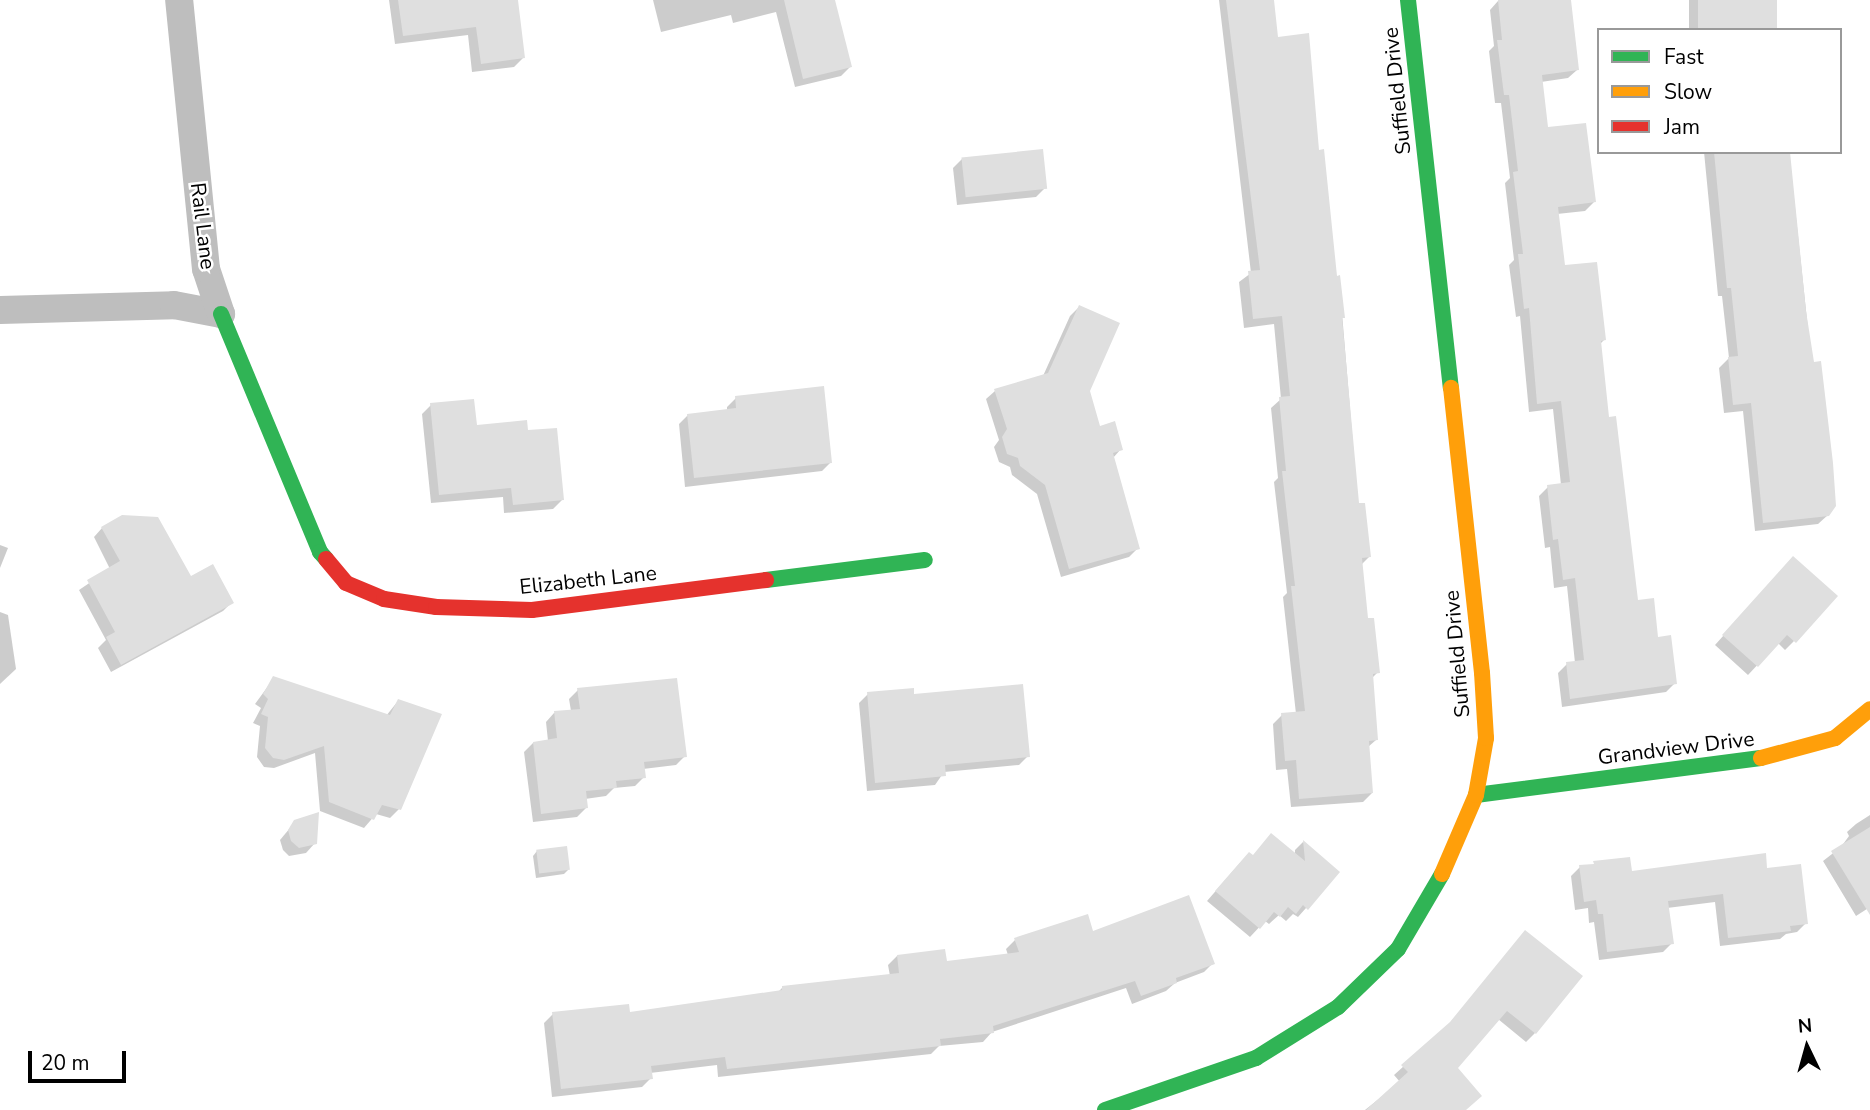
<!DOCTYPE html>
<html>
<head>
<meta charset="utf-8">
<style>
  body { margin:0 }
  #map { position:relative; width:1870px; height:1110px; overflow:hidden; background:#fff; font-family:"Nunito Sans",sans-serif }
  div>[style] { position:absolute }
  .shadow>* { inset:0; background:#0003; transform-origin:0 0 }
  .building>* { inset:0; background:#dfdfdf; transform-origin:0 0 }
  .street>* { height:28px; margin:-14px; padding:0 14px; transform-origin:14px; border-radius:14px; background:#bebebe }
  .fast>* { height:16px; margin:-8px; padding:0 8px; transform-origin:8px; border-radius:8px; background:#30b455 }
  .slow>* { height:16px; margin:-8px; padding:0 8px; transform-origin:8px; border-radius:8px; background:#ff9f0a }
  .jam>* { height:16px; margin:-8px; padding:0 8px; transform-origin:8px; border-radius:8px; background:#e5322d }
  span { translate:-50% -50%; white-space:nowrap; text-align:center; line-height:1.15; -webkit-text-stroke:5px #fff; paint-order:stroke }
  .street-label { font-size:21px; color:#000 }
  .legend { position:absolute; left:1597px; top:28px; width:245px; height:126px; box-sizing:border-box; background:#fff; border:2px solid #999; margin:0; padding:9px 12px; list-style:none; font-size:21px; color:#000 }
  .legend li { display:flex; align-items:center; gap:14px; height:35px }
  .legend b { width:35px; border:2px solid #999 }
  .north { position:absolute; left:1772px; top:1012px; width:70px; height:70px; -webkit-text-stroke:5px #fff; paint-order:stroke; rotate:355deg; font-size:19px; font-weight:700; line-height:28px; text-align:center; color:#000 }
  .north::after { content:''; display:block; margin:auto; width:24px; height:32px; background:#000; clip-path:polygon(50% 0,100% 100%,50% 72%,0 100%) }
  .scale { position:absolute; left:28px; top:1051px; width:98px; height:32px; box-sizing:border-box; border:4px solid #000; border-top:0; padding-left:9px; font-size:21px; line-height:24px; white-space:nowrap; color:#000; -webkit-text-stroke:5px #fff; paint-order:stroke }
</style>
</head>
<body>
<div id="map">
  <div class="shadow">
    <i style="clip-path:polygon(389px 0,516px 0,523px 58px,514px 67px,472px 72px,468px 35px,395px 44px)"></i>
    <i style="clip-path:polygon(653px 0,833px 0,850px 67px,841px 76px,795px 87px,776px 12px,733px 23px,731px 15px,661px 32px)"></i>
    <i style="clip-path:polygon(1219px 0,1272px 0,1277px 38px,1318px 151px,1336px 277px,1339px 277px,1358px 505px,1369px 557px,1361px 565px,1367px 620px,1378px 672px,1371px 679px,1376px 740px,1368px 747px,1372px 793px,1363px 802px,1291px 807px,1287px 769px,1276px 770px,1273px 724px,1282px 715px,1296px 714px,1283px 597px,1287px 593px,1274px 482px,1278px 478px,1271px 408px,1281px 399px,1274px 324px,1244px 328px,1239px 282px,1251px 273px)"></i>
    <i style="clip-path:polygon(1569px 0,1577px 70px,1568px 78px,1541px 82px,1546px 129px,1594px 202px,1585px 211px,1557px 214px,1563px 267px,1604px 340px,1599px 345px,1607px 419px,1637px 602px,1675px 683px,1666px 692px,1562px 707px,1558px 673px,1567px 664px,1575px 663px,1567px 586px,1554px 588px,1550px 547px,1545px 548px,1539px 496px,1548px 487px,1561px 485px,1553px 409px,1529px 412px,1520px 316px,1516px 317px,1509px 265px,1514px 260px,1505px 183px,1510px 178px,1501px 103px,1495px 103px,1489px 51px,1494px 46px,1490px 10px,1498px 1px)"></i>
    <i style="left:1689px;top:0;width:87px;height:30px"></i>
    <i style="clip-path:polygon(1704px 152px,1789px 152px,1828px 515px,1818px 524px,1755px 531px,1743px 411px,1724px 413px,1719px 368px,1729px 358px,1722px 296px,1718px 296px)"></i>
    <i style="clip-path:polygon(962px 159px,1045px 188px,1036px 197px,957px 205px,953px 168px)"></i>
    <i style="clip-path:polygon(1079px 307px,1088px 391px,1098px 428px,1121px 449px,1113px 458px,1138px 548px,1129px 557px,1061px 577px,1037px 494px,1012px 475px,1010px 467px,999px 462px,994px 447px,999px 440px,986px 399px,995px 391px,1043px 376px,1070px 316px)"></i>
    <i style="clip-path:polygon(736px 398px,831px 462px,822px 471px,685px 487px,679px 424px,688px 415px,727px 411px,727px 407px)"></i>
    <i style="clip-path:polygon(431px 405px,476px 427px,527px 432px,562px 500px,553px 509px,504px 513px,503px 497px,431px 503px,422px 414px)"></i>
    <i style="clip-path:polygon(102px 528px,190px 579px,232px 602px,223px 611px,111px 672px,98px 648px,106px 640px,79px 590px,110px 569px,94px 537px)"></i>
    <i style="clip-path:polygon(0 545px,8px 548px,0 568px)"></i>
    <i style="clip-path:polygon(1785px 567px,1794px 641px,1785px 650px,1778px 643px,1748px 675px,1715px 645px)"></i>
    <i style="clip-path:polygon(0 612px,8px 615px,16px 669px,0 684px)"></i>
    <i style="clip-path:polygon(274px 678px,386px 716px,398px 701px,399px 809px,390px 818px,376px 814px,364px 828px,320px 811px,315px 753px,274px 768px,264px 767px,257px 757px,260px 726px,253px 723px,261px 708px,255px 704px)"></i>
    <i style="clip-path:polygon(578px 690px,685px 756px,676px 765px,643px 769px,644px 777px,635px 786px,614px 788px,606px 796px,585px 799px,586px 808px,577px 817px,533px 822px,524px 752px,533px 743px,548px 741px,546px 722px,554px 713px,571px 711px,569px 699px)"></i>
    <i style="clip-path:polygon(868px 694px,913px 696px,1028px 756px,1019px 765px,944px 772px,935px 785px,867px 791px,859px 703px)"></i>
    <i style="clip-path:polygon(1870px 815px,1870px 907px,1856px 916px,1823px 861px,1841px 847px,1849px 836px,1847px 832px,1856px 824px)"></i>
    <i style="clip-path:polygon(295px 822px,315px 843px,306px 853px,289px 856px,283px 850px,280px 840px)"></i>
    <i style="clip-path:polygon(1303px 842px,1338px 872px,1298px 917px,1293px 914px,1286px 921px,1279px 915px,1269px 924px,1265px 921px,1250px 937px,1207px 901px,1240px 863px,1252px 857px,1295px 855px,1295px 850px)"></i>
    <i style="clip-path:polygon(537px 851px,568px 870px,564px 874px,536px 878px,533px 856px)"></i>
    <i style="clip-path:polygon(1580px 867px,1630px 873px,1766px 870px,1806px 923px,1797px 932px,1786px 934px,1780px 939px,1720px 946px,1715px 902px,1667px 908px,1672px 943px,1663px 952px,1599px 960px,1594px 922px,1589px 923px,1588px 908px,1575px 910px,1571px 876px)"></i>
    <i style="clip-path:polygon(1525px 932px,1535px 1033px,1526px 1042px,1498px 1019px,1456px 1068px,1465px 1110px,1365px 1110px,1400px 1082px,1394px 1075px,1445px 1029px)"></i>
    <i style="clip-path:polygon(1092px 933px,1213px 963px,1204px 972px,1175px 983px,1166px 991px,1132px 1004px,1126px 988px,992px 1032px,983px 1042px,939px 1046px,931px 1054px,718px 1077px,717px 1065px,650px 1073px,651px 1078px,642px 1087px,552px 1097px,544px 1023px,553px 1014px,629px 1014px,777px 993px,782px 988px,890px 976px,888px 965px,897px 956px,945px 962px,1008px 955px,1006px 949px,1015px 940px)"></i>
  </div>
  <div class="building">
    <i style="clip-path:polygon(398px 0,518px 0,525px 58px,481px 64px,476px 27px,403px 36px)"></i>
    <i style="clip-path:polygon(784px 0,835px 0,852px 67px,803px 79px)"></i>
    <i style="clip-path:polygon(1226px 0,1274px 0,1278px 37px,1309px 33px,1319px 150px,1324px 149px,1337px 276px,1340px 275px,1345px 318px,1342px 318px,1359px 503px,1365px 503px,1371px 557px,1362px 558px,1368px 618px,1374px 618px,1380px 673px,1373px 674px,1378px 740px,1369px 741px,1373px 793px,1299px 799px,1296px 760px,1285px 761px,1281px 713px,1305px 711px,1291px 586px,1295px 586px,1282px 471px,1286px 471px,1279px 397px,1290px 396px,1282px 316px,1253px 319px,1248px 271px,1260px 270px)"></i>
    <i style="clip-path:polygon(1498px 0,1571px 0,1579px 70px,1542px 75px,1548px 127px,1586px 123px,1596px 202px,1558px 207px,1565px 265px,1597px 262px,1606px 340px,1601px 341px,1609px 417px,1616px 416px,1638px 600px,1654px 598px,1658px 637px,1671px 635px,1677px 684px,1570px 699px,1566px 662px,1584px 660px,1575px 578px,1563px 580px,1558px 539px,1553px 540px,1547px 485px,1570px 482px,1561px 401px,1537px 404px,1529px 308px,1524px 309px,1518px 254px,1523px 254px,1513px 172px,1518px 171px,1509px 95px,1504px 95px,1497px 40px,1502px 40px)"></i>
    <i style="left:1698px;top:0;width:79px;height:30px"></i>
    <i style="left:1043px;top:149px;width:40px;height:82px;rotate:84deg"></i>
    <i style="clip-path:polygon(1714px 152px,1790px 152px,1806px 311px,1814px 362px,1821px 361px,1833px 463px,1836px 506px,1829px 516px,1763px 523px,1751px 403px,1733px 405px,1728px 357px,1738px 356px,1731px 288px,1727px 288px)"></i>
    <i style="clip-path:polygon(1079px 305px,1120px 323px,1090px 391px,1100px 426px,1115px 421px,1123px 450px,1113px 453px,1140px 549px,1069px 569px,1045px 485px,1020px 466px,1018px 458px,1007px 454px,1002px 437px,1007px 429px,994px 389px,1048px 373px)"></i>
    <i style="clip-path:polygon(824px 386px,832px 463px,694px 478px,687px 414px,736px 408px,735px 396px)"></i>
    <i style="clip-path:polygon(474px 399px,477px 425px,527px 420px,528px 430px,557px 428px,564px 500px,513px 505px,511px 488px,439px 495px,430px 403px)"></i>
    <i style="clip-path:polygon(122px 515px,158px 517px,191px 576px,213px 564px,234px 603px,121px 665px,106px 637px,115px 632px,87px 580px,120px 561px,101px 527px)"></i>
    <i style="clip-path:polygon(1793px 556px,1838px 596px,1796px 643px,1787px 635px,1758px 667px,1722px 635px)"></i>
    <i style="clip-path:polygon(273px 676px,390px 715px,398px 699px,442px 714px,401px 810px,382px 805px,374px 820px,329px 802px,324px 746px,284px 760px,273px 758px,265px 748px,268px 717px,261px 714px,268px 699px,263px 694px)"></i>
    <i style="clip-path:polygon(677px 678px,687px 757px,644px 762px,646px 778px,616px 781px,617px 788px,586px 791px,588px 808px,541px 814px,533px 742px,557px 738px,554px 711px,580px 709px,577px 688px)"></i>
    <i style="clip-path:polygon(1023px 684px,1030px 757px,945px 765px,946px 776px,875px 783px,867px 692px,914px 688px,914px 694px)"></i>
    <i style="clip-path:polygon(319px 812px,317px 844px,299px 848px,291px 841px,288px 830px,294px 820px)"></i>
    <i style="clip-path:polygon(1870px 827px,1870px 915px,1831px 851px)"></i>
    <i style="clip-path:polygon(1271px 833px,1305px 861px,1303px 840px,1340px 872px,1308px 910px,1303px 905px,1296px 914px,1288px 907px,1280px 917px,1274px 912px,1260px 929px,1215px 891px,1249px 852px,1253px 855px)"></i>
    <i style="left:567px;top:846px;width:24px;height:31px;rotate:83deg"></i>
    <i style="clip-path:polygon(1766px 853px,1767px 868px,1801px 864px,1808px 924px,1790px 926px,1791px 931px,1728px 938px,1723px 894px,1668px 901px,1674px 944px,1607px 952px,1603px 914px,1598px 914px,1596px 900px,1584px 902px,1579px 865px,1594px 864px,1593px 861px,1630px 857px,1632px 871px)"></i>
    <i style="clip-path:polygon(1189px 895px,1215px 964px,1176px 978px,1177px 983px,1141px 996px,1135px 981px,993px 1026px,994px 1033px,940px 1039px,941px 1046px,727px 1069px,725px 1057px,651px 1066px,653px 1079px,561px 1089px,552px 1012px,629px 1004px,630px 1012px,782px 990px,782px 986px,899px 973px,897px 955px,945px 949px,947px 961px,1019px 952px,1014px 938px,1088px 914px,1093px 931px)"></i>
    <i style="clip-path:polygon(1525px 930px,1583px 976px,1536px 1034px,1507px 1011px,1458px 1068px,1482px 1096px,1466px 1110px,1366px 1110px,1408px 1072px,1401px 1065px,1450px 1022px)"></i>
  </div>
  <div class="street">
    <i style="left:0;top:310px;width:174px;rotate:-1.6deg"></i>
    <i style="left:174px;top:305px;width:48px;rotate:10.8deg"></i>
    <i style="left:221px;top:314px;width:47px;rotate:-108.4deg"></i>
    <i style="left:206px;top:269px;width:270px;rotate:-95.7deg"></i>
  </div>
  <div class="fast">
    <i style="left:1408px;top:0;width:390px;rotate:83.7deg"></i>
    <i style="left:221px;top:314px;width:258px;rotate:67.4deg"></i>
    <i style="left:320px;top:552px;width:9px;rotate:49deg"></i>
    <i style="left:766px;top:580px;width:160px;rotate:-7.2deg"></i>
    <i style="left:1476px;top:795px;width:287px;rotate:-7.4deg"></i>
    <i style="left:1105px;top:1110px;width:160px;rotate:-19deg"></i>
    <i style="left:1256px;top:1058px;width:97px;rotate:-31.9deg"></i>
    <i style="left:1338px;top:1007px;width:83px;rotate:-44deg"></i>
    <i style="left:1398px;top:949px;width:87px;rotate:-59.6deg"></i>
  </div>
  <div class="slow">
    <i style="left:1761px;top:758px;width:77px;rotate:-15.1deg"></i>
    <i style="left:1835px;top:738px;width:45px;rotate:-39.6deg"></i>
    <i style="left:1442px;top:874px;width:86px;rotate:-66.7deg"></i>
    <i style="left:1476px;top:795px;width:58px;rotate:-80deg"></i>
    <i style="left:1486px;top:738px;width:65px;rotate:-93.5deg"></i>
    <i style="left:1482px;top:673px;width:287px;rotate:-96.2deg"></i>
  </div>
  <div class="jam">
    <i style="left:326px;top:559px;width:31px;rotate:50deg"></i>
    <i style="left:346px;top:583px;width:41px;rotate:22.8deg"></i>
    <i style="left:384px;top:599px;width:53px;rotate:8.7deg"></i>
    <i style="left:436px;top:607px;width:96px;rotate:1.8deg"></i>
    <i style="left:532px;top:610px;width:236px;rotate:-7.3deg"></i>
  </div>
  <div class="street-label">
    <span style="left:1397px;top:91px;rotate:-96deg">Suffield Drive</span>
    <span style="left:203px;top:226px;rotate:83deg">Rail Lane</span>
    <span style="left:588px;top:580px;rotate:-6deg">Elizabeth Lane</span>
    <span style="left:1457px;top:654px;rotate:-95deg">Suffield Drive</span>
    <span style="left:1676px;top:748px;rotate:-7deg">Grandview Drive</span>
  </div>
  <ul class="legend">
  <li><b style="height:9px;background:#30b455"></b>Fast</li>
  <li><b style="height:9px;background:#ff9f0a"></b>Slow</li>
  <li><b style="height:9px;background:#e5322d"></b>Jam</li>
  </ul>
  <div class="north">N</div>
  <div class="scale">20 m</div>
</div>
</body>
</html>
